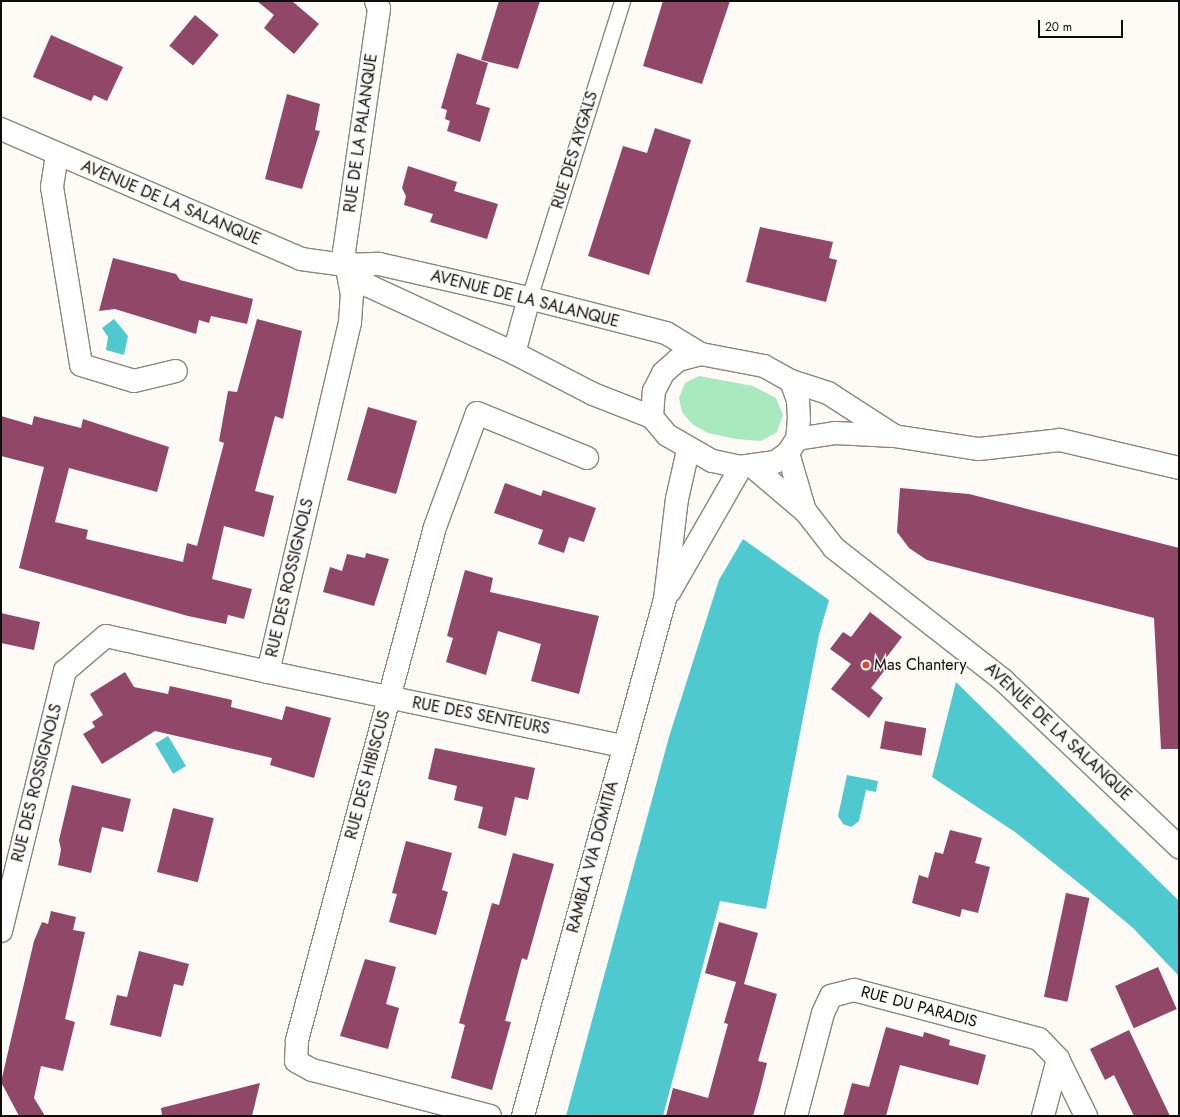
<!DOCTYPE html>
<html>
<head>
<meta charset="utf-8">
<style>
  body { margin:0 }
  #map { position:relative; width:1180px; height:1117px; overflow:hidden; background:#fefaf6; font-family:Jost,sans-serif }
  div>[style] { position:absolute }
  .green>* { inset:0; background:#a8eabe }
  .water>* { inset:0; background:#4fc9d0; transform-origin:0 0 }
  .building>* { inset:0; background:#914768; transform-origin:0 0 }
  .roads { filter:drop-shadow(1px 0 #8d847c) drop-shadow(-1px 0 #8d847c) drop-shadow(0 1px #8d847c) drop-shadow(0 -1px #8d847c) }
  .lane>* { height:15px; margin:-7.5px; padding:0 7.5px; transform-origin:7.5px; border-radius:7.5px; background:#fff }
  .street>* { height:22px; margin:-11px; padding:0 11px; transform-origin:11px; border-radius:11px; background:#fff }
  .secondary>* { height:22px; margin:-11px; padding:0 11px; transform-origin:11px; border-radius:11px; background:#fff }
  .dots>* { width:11px; height:11px; translate:-50% -50%; box-sizing:border-box; border:2px solid #fefaf6; border-radius:50% }
  span { translate:-50% -50%; white-space:nowrap; text-align:center; line-height:1.15; -webkit-text-stroke:3px #fefaf6; paint-order:stroke }
  .street-label { font-size:16px; color:#100d0a }
  .poi-label { font-size:16px; color:#100d0a }
  .left { translate:0 -50%; text-align:left }
  .frame { position:absolute; inset:0; border:2px solid #100d0a; pointer-events:none }
  .scale { position:absolute; left:1038px; top:20px; width:85px; height:18px; box-sizing:border-box; border:2px solid #100d0a; border-top:0; padding-left:5px; font-size:12px; line-height:14px; white-space:nowrap; color:#100d0a; -webkit-text-stroke:3px #fefaf6; paint-order:stroke }
</style>
</head>
<body>
<div id="map">
  <div class="green">
    <i style="clip-path:polygon(699px 376px,753px 386px,776px 398px,783px 415px,777px 432px,761px 441px,736px 439px,708px 433px,692px 424px,682px 412px,679px 398px,685px 383px)"></i>
  </div>
  <div class="water">
    <i style="clip-path:polygon(114px 319px,128px 336px,124px 355px,106px 350px,108px 337px,102px 328px)"></i>
    <i style="clip-path:polygon(743px 539px,829px 600px,819px 635px,766px 909px,720px 901px,663px 1116px,566px 1116px,669px 737px,719px 580px)"></i>
    <i style="clip-path:polygon(956px 682px,1179px 901px,1179px 976px,1133px 928px,1085px 888px,1015px 832px,932px 777px)"></i>
    <i style="left:168px;top:736px;width:35px;height:15px;rotate:59deg"></i>
    <i style="clip-path:polygon(847px 775px,878px 781px,876px 792px,866px 790px,859px 821px,851px 827px,843px 824px,838px 816px)"></i>
  </div>
  <div class="building">
    <i style="clip-path:polygon(257px 1px,292px 1px,319px 24px,294px 54px,264px 28px,274px 15px)"></i>
    <i style="clip-path:polygon(499px 1px,540px 1px,518px 69px,481px 60px)"></i>
    <i style="clip-path:polygon(663px 1px,730px 1px,702px 84px,643px 66px)"></i>
    <i style="left:195px;top:15px;width:31px;height:40px;rotate:40deg"></i>
    <i style="clip-path:polygon(51px 35px,123px 67px,107px 101px,94px 95px,91px 101px,33px 77px)"></i>
    <i style="clip-path:polygon(457px 53px,488px 63px,476px 104px,490px 108px,480px 142px,447px 131px,450px 121px,445px 119px,447px 110px,441px 108px)"></i>
    <i style="clip-path:polygon(287px 94px,320px 104px,315px 130px,320px 131px,302px 189px,265px 179px)"></i>
    <i style="clip-path:polygon(655px 128px,691px 140px,649px 275px,588px 256px,623px 146px,647px 153px)"></i>
    <i style="clip-path:polygon(408px 166px,457px 182px,454px 191px,498px 204px,487px 239px,430px 222px,433px 214px,404px 205px,406px 196px,402px 188px)"></i>
    <i style="clip-path:polygon(760px 227px,833px 242px,829px 258px,837px 260px,826px 302px,746px 282px)"></i>
    <i style="clip-path:polygon(113px 258px,176px 274px,180px 280px,253px 299px,247px 324px,211px 316px,209px 323px,199px 320px,196px 334px,115px 309px,99px 311px)"></i>
    <i style="clip-path:polygon(257px 319px,302px 331px,283px 419px,275px 416px,255px 491px,274px 496px,264px 537px,224px 526px,212px 579px,252px 589px,244px 619px,228px 615px,226px 624px,188px 616px,19px 568px,44px 467px,1px 456px,1px 416px,32px 425px,34px 416px,81px 428px,83px 419px,169px 447px,157px 492px,69px 468px,55px 522px,88px 530px,86px 539px,183px 562px,187px 543px,197px 546px,224px 443px,219px 441px,228px 391px,237px 392px)"></i>
    <i style="left:368px;top:407px;width:51px;height:76px;rotate:16deg"></i>
    <i style="clip-path:polygon(505px 483px,541px 496px,543px 490px,596px 508px,584px 542px,569px 537px,564px 553px,538px 544px,543px 530px,494px 513px)"></i>
    <i style="clip-path:polygon(900px 488px,969px 494px,1179px 548px,1179px 749px,1161px 749px,1154px 618px,927px 560px,909px 548px,897px 532px)"></i>
    <i style="clip-path:polygon(366px 553px,389px 559px,374px 606px,323px 592px,330px 567px,342px 571px,347px 554px,365px 558px)"></i>
    <i style="clip-path:polygon(465px 570px,493px 578px,490px 592px,599px 616px,579px 694px,531px 681px,541px 644px,498px 631px,486px 675px,446px 662px,453px 638px,447px 636px)"></i>
    <i style="clip-path:polygon(870px 612px,902px 637px,883px 662px,888px 666px,871px 688px,883px 698px,869px 718px,831px 689px,851px 664px,830px 649px,843px 632px,851px 637px)"></i>
    <i style="clip-path:polygon(1px 613px,40px 622px,34px 650px,1px 643px)"></i>
    <i style="clip-path:polygon(125px 672px,134px 687px,168px 694px,170px 686px,232px 700px,231px 707px,282px 720px,286px 706px,331px 718px,314px 778px,270px 765px,272px 758px,155px 731px,102px 764px,83px 734px,95px 727px,92px 722px,103px 715px,90px 694px)"></i>
    <i style="left:885px;top:721px;width:42px;height:28px;rotate:10deg"></i>
    <i style="clip-path:polygon(435px 748px,535px 768px,528px 800px,515px 797px,506px 836px,478px 828px,483px 807px,454px 800px,457px 786px,428px 779px)"></i>
    <i style="clip-path:polygon(72px 785px,131px 799px,123px 832px,102px 827px,91px 873px,58px 865px,61px 850px,59px 840px)"></i>
    <i style="left:173px;top:808px;width:42px;height:66px;rotate:14deg"></i>
    <i style="clip-path:polygon(950px 830px,982px 838px,975px 863px,990px 867px,978px 913px,962px 909px,960px 917px,912px 903px,919px 875px,928px 878px,935px 852px,943px 854px)"></i>
    <i style="clip-path:polygon(406px 841px,452px 853px,442px 890px,448px 892px,436px 935px,389px 922px,397px 894px,392px 893px)"></i>
    <i style="clip-path:polygon(513px 853px,554px 864px,527px 960px,522px 958px,505px 1021px,511px 1022px,492px 1090px,451px 1078px,465px 1025px,459px 1023px,492px 903px,499px 905px)"></i>
    <i style="left:1066px;top:893px;width:24px;height:106px;rotate:12deg"></i>
    <i style="clip-path:polygon(51px 911px,76px 917px,73px 930px,85px 932px,65px 1019px,75px 1022px,63px 1071px,41px 1066px,34px 1098px,45px 1116px,19px 1116px,1px 1082px,34px 941px,42px 922px,48px 924px)"></i>
    <i style="clip-path:polygon(719px 922px,758px 933px,744px 984px,777px 994px,758px 1061px,767px 1063px,760px 1091px,753px 1116px,666px 1116px,673px 1088px,708px 1098px,728px 1024px,724px 1023px,736px 982px,705px 973px)"></i>
    <i style="clip-path:polygon(139px 951px,189px 964px,183px 986px,174px 984px,161px 1037px,110px 1025px,117px 995px,127px 997px)"></i>
    <i style="clip-path:polygon(365px 959px,396px 967px,386px 1004px,399px 1008px,388px 1049px,340px 1036px)"></i>
    <i style="left:1158px;top:967px;width:46px;height:47px;rotate:66deg"></i>
    <i style="clip-path:polygon(886px 1027px,923px 1037px,924px 1032px,950px 1040px,949px 1045px,986px 1055px,978px 1085px,900px 1065px,886px 1116px,843px 1116px,852px 1083px,869px 1087px)"></i>
    <i style="clip-path:polygon(1129px 1030px,1170px 1116px,1134px 1116px,1114px 1075px,1105px 1080px,1090px 1049px)"></i>
    <i style="clip-path:polygon(260px 1083px,252px 1116px,162px 1116px,161px 1108px)"></i>
  </div>
  <div class="roads">
    <div class="lane">
      <i style="left:529px;top:298px;width:311px;rotate:-72.6deg"></i>
    </div>
    <div class="street">
      <i style="left:57px;top:155px;width:32px;rotate:99deg"></i>
      <i style="left:52px;top:187px;width:180px;rotate:80.7deg"></i>
      <i style="left:81px;top:365px;width:55px;rotate:16.8deg"></i>
      <i style="left:134px;top:381px;width:43px;rotate:-13.4deg"></i>
      <i style="left:791px;top:381px;width:39px;rotate:18deg"></i>
      <i style="left:828px;top:393px;width:77px;rotate:32.9deg"></i>
      <i style="left:797px;top:439px;width:38px;rotate:-9deg"></i>
      <i style="left:835px;top:433px;width:59px;rotate:2.9deg"></i>
      <i style="left:894px;top:436px;width:86px;rotate:8.7deg"></i>
      <i style="left:979px;top:449px;width:81px;rotate:-6.3deg"></i>
      <i style="left:1060px;top:440px;width:122px;rotate:13.2deg"></i>
      <i style="left:670px;top:591px;width:143px;rotate:-60.2deg"></i>
      <i style="left:268px;top:672px;width:363px;rotate:11.8deg"></i>
      <i style="left:1px;top:931px;width:268px;rotate:-76.2deg"></i>
      <i style="left:65px;top:671px;width:54px;rotate:-40.5deg"></i>
      <i style="left:106px;top:636px;width:166px;rotate:12.5deg"></i>
      <i style="left:268px;top:672px;width:359px;rotate:-76.8deg"></i>
      <i style="left:350px;top:322px;width:27px;rotate:-86deg"></i>
      <i style="left:352px;top:295px;width:44px;rotate:-100.5deg"></i>
      <i style="left:344px;top:252px;width:246px;rotate:-81.8deg"></i>
      <i style="left:379px;top:9px;width:9px;rotate:-111deg"></i>
      <i style="left:490px;top:1116px;width:184px;rotate:-165.5deg"></i>
      <i style="left:312px;top:1070px;width:18px;rotate:-151deg"></i>
      <i style="left:296px;top:1061px;width:21px;rotate:-87deg"></i>
      <i style="left:297px;top:1040px;width:531px;rotate:-74.94deg"></i>
      <i style="left:435px;top:527px;width:121px;rotate:-69.8deg"></i>
      <i style="left:477px;top:413px;width:119px;rotate:22.2deg"></i>
      <i style="left:523px;top:1116px;width:536px;rotate:-74.64deg"></i>
      <i style="left:665px;top:599px;width:101px;rotate:-83.2deg"></i>
      <i style="left:677px;top:499px;width:50px;rotate:-77.3deg"></i>
      <i style="left:796px;top:1116px;width:106px;rotate:-75.3deg"></i>
      <i style="left:823px;top:1013px;width:19px;rotate:-65deg"></i>
      <i style="left:831px;top:996px;width:24px;rotate:-15deg"></i>
      <i style="left:854px;top:990px;width:191px;rotate:14.8deg"></i>
      <i style="left:1039px;top:1039px;width:28px;rotate:46deg"></i>
      <i style="left:1058px;top:1059px;width:64px;rotate:63.8deg"></i>
      <i style="left:1043px;top:1116px;width:59px;rotate:-75.3deg"></i>
    </div>
    <div class="secondary">
      <i style="left:1px;top:129px;width:327px;rotate:23.4deg"></i>
      <i style="left:301px;top:259px;width:43px;rotate:7.9deg"></i>
      <i style="left:344px;top:265px;width:35px;rotate:-2deg"></i>
      <i style="left:379px;top:264px;width:154px;rotate:12.8deg"></i>
      <i style="left:529px;top:298px;width:141px;rotate:14.3deg"></i>
      <i style="left:666px;top:333px;width:41px;rotate:31deg"></i>
      <i style="left:344px;top:265px;width:33px;rotate:40deg"></i>
      <i style="left:369px;top:286px;width:160px;rotate:24.8deg"></i>
      <i style="left:514px;top:353px;width:89px;rotate:27.4deg"></i>
      <i style="left:593px;top:394px;width:63px;rotate:21.3deg"></i>
      <i style="left:514px;top:353px;width:57px;rotate:-74.7deg"></i>
      <i style="left:701px;top:354px;width:64px;rotate:10.8deg"></i>
      <i style="left:764px;top:366px;width:31px;rotate:29deg"></i>
      <i style="left:791px;top:381px;width:20px;rotate:70deg"></i>
      <i style="left:798px;top:400px;width:18px;rotate:87deg"></i>
      <i style="left:799px;top:418px;width:21px;rotate:95deg"></i>
      <i style="left:797px;top:439px;width:17px;rotate:123deg"></i>
      <i style="left:788px;top:453px;width:16px;rotate:145deg"></i>
      <i style="left:775px;top:462px;width:34px;rotate:172deg"></i>
      <i style="left:741px;top:467px;width:30px;rotate:-168deg"></i>
      <i style="left:712px;top:461px;width:52px;rotate:-150deg"></i>
      <i style="left:667px;top:435px;width:23px;rotate:-130deg"></i>
      <i style="left:652px;top:417px;width:26px;rotate:-86deg"></i>
      <i style="left:654px;top:391px;width:20px;rotate:-63deg"></i>
      <i style="left:663px;top:373px;width:20px;rotate:-41deg"></i>
      <i style="left:678px;top:360px;width:24px;rotate:-15deg"></i>
      <i style="left:788px;top:453px;width:60px;rotate:73.7deg"></i>
      <i style="left:752px;top:466px;width:71px;rotate:40.4deg"></i>
      <i style="left:806px;top:512px;width:46px;rotate:52.1deg"></i>
      <i style="left:834px;top:548px;width:214px;rotate:38deg"></i>
      <i style="left:1003px;top:680px;width:243px;rotate:43.5deg"></i>
    </div>
  </div>
  <div class="dots">
    <i style="left:866px;top:665px;background:#d64936"></i>
  </div>
  <div class="street-label">
    <span style="left:361px;top:133px;rotate:-82deg">RUE DE LA PALANQUE</span>
    <span style="left:575px;top:150px;rotate:-73deg">RUE DES AYGALS</span>
    <span style="left:171px;top:203px;rotate:23deg">AVENUE DE LA SALANQUE</span>
    <span style="left:525px;top:299px;rotate:14deg">AVENUE DE LA SALANQUE</span>
    <span style="left:290px;top:578px;rotate:-77deg">RUE DES ROSSIGNOLS</span>
    <span style="left:481px;top:716px;rotate:11deg">RUE DES SENTEURS</span>
    <span style="left:1058px;top:732px;rotate:43deg">AVENUE DE LA SALANQUE</span>
    <span style="left:368px;top:775px;rotate:-75deg">RUE DES HIBISCUS</span>
    <span style="left:37px;top:783px;rotate:-76deg">RUE DES ROSSIGNOLS</span>
    <span style="left:593px;top:857px;rotate:-75deg">RAMBLA VIA DOMITIA</span>
    <span style="left:919px;top:1007px;rotate:15deg">RUE DU PARADIS</span>
  </div>
  <div class="poi-label">
    <span class="left" style="left:874px;top:665px">Mas Chantery</span>
  </div>
  <div class="frame"></div>
  <div class="scale">20 m</div>
</div>
</body>
</html>
